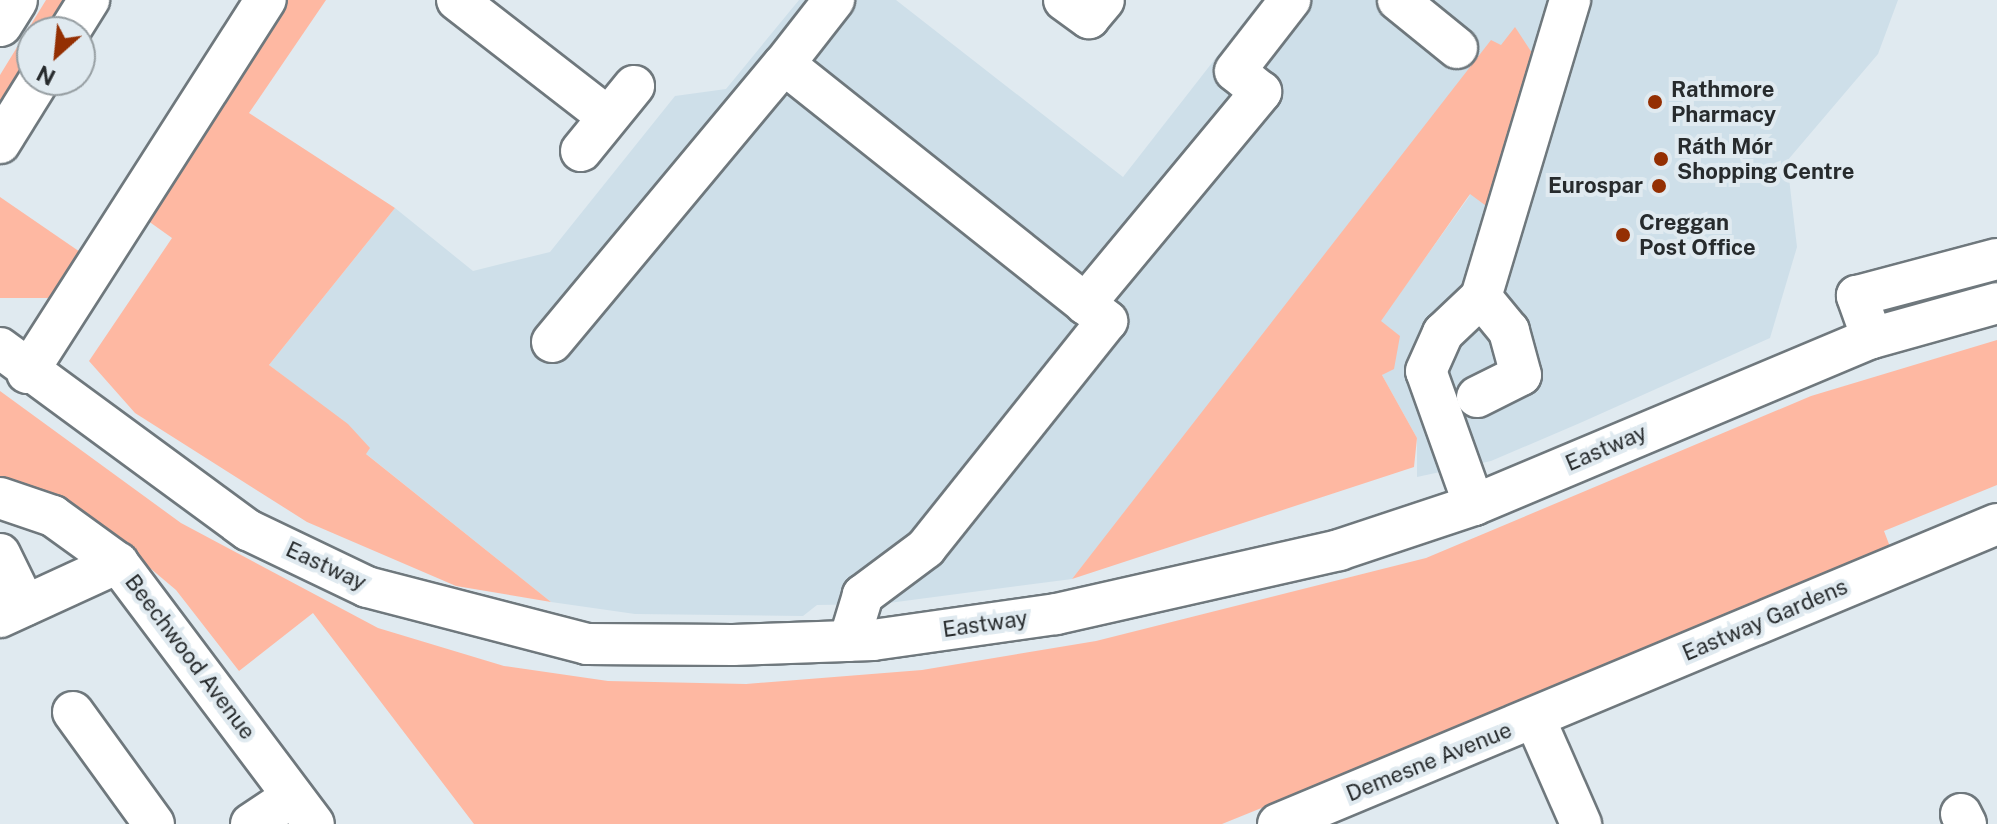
<!DOCTYPE html>
<html>
<head>
<meta charset="utf-8">
<style>
  body { margin:0 }
  #map { position:relative; width:1997px; height:824px; overflow:hidden; background:#e0eaf0; font-family:"Public Sans",sans-serif }
  div>[style] { position:absolute }
  .built>* { inset:0; background:#cedfe9 }
  .green>* { inset:0; background:#feb8a2 }
  .roads { filter:drop-shadow(2px 0 #6f787d) drop-shadow(-2px 0 #6f787d) drop-shadow(0 2px #6f787d) drop-shadow(0 -2px #6f787d) }
  .minor>* { height:40px; margin:-20px; padding:0 20px; transform-origin:20px; border-radius:20px; background:#fff }
  .major>* { height:44px; margin:-22px; padding:0 22px; transform-origin:22px; border-radius:22px; background:#fff }
  .dots>* { width:22px; height:22px; translate:-50% -50%; box-sizing:border-box; border:4px solid #e0eaf0; border-radius:50% }
  span { translate:-50% -50%; white-space:nowrap; text-align:center; line-height:1.15; -webkit-text-stroke:8px #e0eaf0; paint-order:stroke }
  .poi-label { font-size:22px; color:#272b2d; font-weight:700 }
  .left { translate:0 -50%; text-align:left }
  .right { translate:-100% -50%; text-align:right }
  .street-label { font-size:22px; color:#272b2d }
  .north { position:absolute; left:16px; top:16px; width:80px; height:80px; box-sizing:border-box; background:#e0eaf0; border:2px solid #969ea2; border-radius:50%; rotate:207deg; font-size:22px; font-weight:700; line-height:32px; text-align:center; color:#272b2d }
  .north::after { content:''; display:block; margin:auto; width:28px; height:36px; background:#942f02; clip-path:polygon(50% 0,100% 100%,50% 72%,0 100%) }
</style>
</head>
<body>
<div id="map">
  <div class="built">
    <i style="clip-path:polygon(799px 0,896px 0,1123px 177px,1261px 0,1898px 0,1878px 54px,1787px 161px,1797px 247px,1770px 338px,1580px 423px,1491px 461px,1417px 477px,1417px 438px,1382px 375px,1395px 362px,1396px 346px,1380px 321px,1471px 194px,1119px 520px,1072px 579px,881px 604px,817px 605px,803px 616px,635px 614px,551px 602px,365px 453px,347px 425px,269px 365px,395px 208px,473px 271px,550px 252px,675px 96px,726px 89px)"></i>
  </div>
  <div class="green">
    <i style="clip-path:polygon(46px 0,74px 0,54px 32px,32px 32px,32px 66px,0 117px,0 75px)"></i>
    <i style="clip-path:polygon(281px 0,326px 0,249px 113px,395px 208px,269px 365px,348px 424px,370px 448px,366px 454px,551px 602px,456px 586px,307px 522px,135px 413px,89px 361px,172px 238px,144px 218px)"></i>
    <i style="clip-path:polygon(1515px 27px,1538px 62px,1493px 211px,1470px 194px,1381px 321px,1400px 336px,1394px 369px,1382px 375px,1417px 438px,1414px 467px,1072px 579px,1491px 40px,1501px 45px)"></i>
    <i style="clip-path:polygon(0 197px,83px 254px,48px 298px,0 298px)"></i>
    <i style="clip-path:polygon(1997px 340px,1997px 485px,1884px 531px,1892px 552px,1222px 824px,474px 824px,313px 613px,239px 671px,176px 590px,105px 530px,0 480px,0 391px,181px 523px,378px 628px,504px 666px,608px 681px,746px 684px,922px 670px,1096px 641px,1426px 558px,1811px 396px)"></i>
  </div>
  <div class="roads">
    <div class="minor">
      <i style="left:457px;top:0;width:191px;rotate:37.8deg"></i>
      <i style="left:834px;top:0;width:81px;rotate:128deg"></i>
      <i style="left:784px;top:64px;width:413px;rotate:38.5deg"></i>
      <i style="left:1107px;top:321px;width:290px;rotate:128.6deg"></i>
      <i style="left:926px;top:548px;width:79px;rotate:143.3deg"></i>
      <i style="left:863px;top:595px;width:48px;rotate:106.9deg"></i>
      <i style="left:1064px;top:0;width:31px;rotate:36deg"></i>
      <i style="left:1089px;top:18px;width:23px;rotate:-50deg"></i>
      <i style="left:1398px;top:0;width:76px;rotate:39.1deg"></i>
      <i style="left:69px;top:32px;width:38px;rotate:-58deg"></i>
      <i style="left:0;top:143px;width:74px;rotate:-58.2deg"></i>
      <i style="left:581px;top:151px;width:84px;rotate:-50.8deg"></i>
      <i style="left:1085px;top:304px;width:276px;rotate:-50.3deg"></i>
      <i style="left:1261px;top:92px;width:33px;rotate:-141deg"></i>
      <i style="left:1235px;top:71px;width:90px;rotate:-52.2deg"></i>
      <i style="left:1872px;top:338px;width:45px;rotate:-109.7deg"></i>
      <i style="left:1857px;top:296px;width:145px;rotate:-14.8deg"></i>
      <i style="left:552px;top:342px;width:362px;rotate:-50.2deg"></i>
      <i style="left:0;top:348px;width:308px;rotate:36.3deg"></i>
      <i style="left:248px;top:530px;width:132px;rotate:25.6deg"></i>
      <i style="left:367px;top:587px;width:227px;rotate:14.5deg"></i>
      <i style="left:587px;top:644px;width:146px;rotate:0.4deg"></i>
      <i style="left:733px;top:645px;width:140px;rotate:-2deg"></i>
      <i style="left:873px;top:640px;width:185px;rotate:-8.1deg"></i>
      <i style="left:1056px;top:614px;width:290px;rotate:-12.7deg"></i>
      <i style="left:1339px;top:550px;width:142px;rotate:-18.4deg"></i>
      <i style="left:1474px;top:505px;width:432px;rotate:-22.8deg"></i>
      <i style="left:1872px;top:338px;width:130px;rotate:-15.6deg"></i>
      <i style="left:27px;top:373px;width:443px;rotate:-57.4deg"></i>
      <i style="left:1477px;top:397px;width:49px;rotate:-26.6deg"></i>
      <i style="left:1521px;top:375px;width:46px;rotate:-105.3deg"></i>
      <i style="left:1509px;top:331px;width:44px;rotate:-129.5deg"></i>
      <i style="left:0;top:498px;width:56px;rotate:18.8deg"></i>
      <i style="left:53px;top:516px;width:80px;rotate:35.9deg"></i>
      <i style="left:118px;top:563px;width:326px;rotate:53.1deg"></i>
      <i style="left:1474px;top:505px;width:142px;rotate:-109.7deg"></i>
      <i style="left:1426px;top:371px;width:42px;rotate:-65.9deg"></i>
      <i style="left:1443px;top:333px;width:52px;rotate:-43.5deg"></i>
      <i style="left:1481px;top:297px;width:310px;rotate:-73.3deg"></i>
      <i style="left:0;top:554px;width:57px;rotate:63.9deg"></i>
      <i style="left:0;top:617px;width:130px;rotate:-24.6deg"></i>
      <i style="left:73px;top:712px;width:138px;rotate:54.1deg"></i>
      <i style="left:1535px;top:719px;width:115px;rotate:66.3deg"></i>
      <i style="left:1961px;top:814px;width:11px;rotate:63deg"></i>
      <i style="left:251px;top:824px;width:50px;rotate:-33.7deg"></i>
      <i style="left:1278px;top:824px;width:779px;rotate:-22.65deg"></i>
    </div>
    <div class="major">
      <i style="left:0;top:24px;width:28px;rotate:-58deg"></i>
    </div>
  </div>
  <div class="dots">
    <i style="left:1655px;top:102px;background:#942f02"></i>
    <i style="left:1661px;top:159px;background:#942f02"></i>
    <i style="left:1659px;top:186px;background:#942f02"></i>
    <i style="left:1623px;top:235px;background:#942f02"></i>
  </div>
  <div class="poi-label">
    <span class="left" style="left:1671px;top:102px">Rathmore<br>Pharmacy</span>
    <span class="left" style="left:1677px;top:159px">Ráth Mór<br>Shopping Centre</span>
    <span class="right" style="left:1643px;top:186px">Eurospar</span>
    <span class="left" style="left:1639px;top:235px">Creggan<br>Post Office</span>
  </div>
  <div class="street-label">
    <span style="left:1606px;top:448px;rotate:-23deg">Eastway</span>
    <span style="left:326px;top:566px;rotate:25deg">Eastway</span>
    <span style="left:1765px;top:620px;rotate:-23deg">Eastway Gardens</span>
    <span style="left:985px;top:624px;rotate:-8deg">Eastway</span>
    <span style="left:190px;top:657px;rotate:53deg">Beechwood Avenue</span>
    <span style="left:1429px;top:762px;rotate:-22deg">Demesne Avenue</span>
  </div>
  <div class="north">N</div>
</div>
</body>
</html>
